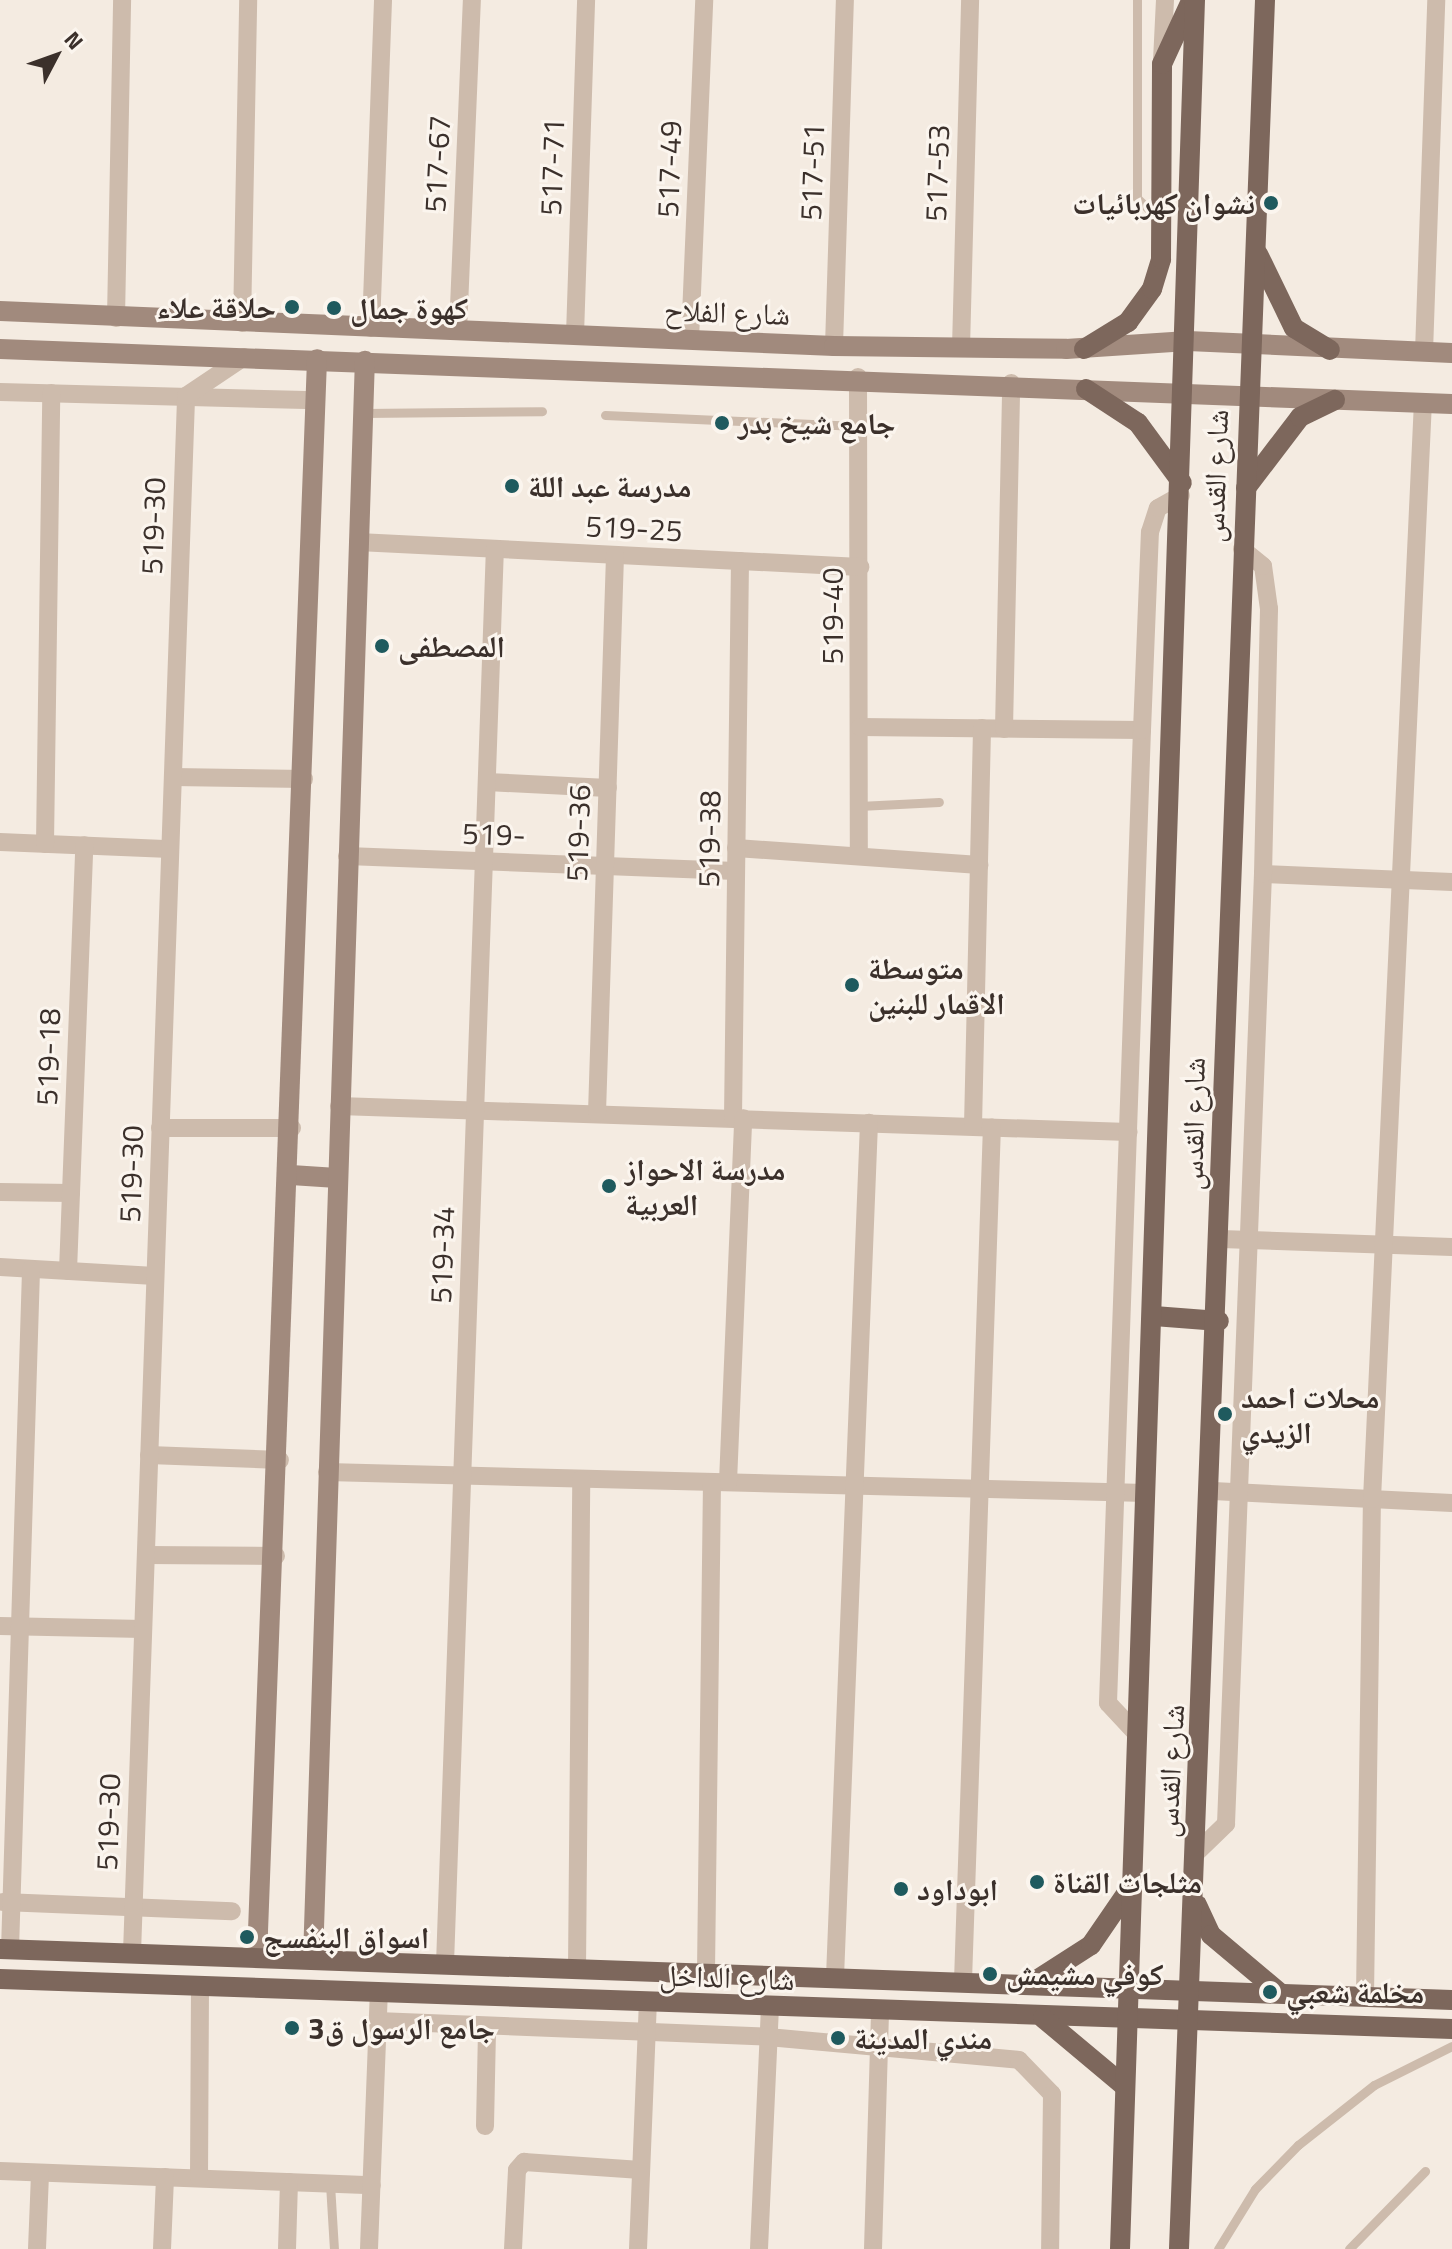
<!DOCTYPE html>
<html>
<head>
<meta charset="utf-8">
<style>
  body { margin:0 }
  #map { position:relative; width:1452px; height:2249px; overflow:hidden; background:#f4ebe1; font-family:"Titillium Web","Noto Naskh Arabic",sans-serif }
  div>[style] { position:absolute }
  .lane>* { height:9px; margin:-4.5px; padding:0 4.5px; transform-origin:4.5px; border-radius:4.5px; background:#cdbbac }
  .street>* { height:18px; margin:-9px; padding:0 9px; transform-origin:9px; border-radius:9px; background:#cdbbac }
  .secondary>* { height:20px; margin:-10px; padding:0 10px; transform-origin:10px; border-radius:10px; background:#a18a7d }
  .primary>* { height:20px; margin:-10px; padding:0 10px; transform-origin:10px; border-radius:10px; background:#7d675c }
  .dots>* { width:22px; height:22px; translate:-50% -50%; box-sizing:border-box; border:4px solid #fbf5ee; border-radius:50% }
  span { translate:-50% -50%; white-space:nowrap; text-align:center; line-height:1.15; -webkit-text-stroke:6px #fbf5ee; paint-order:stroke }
  .street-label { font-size:30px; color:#3b302b }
  .poi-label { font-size:30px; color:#3b302b; font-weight:700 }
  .right { translate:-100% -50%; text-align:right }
  .left { translate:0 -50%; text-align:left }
  .north { position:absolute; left:16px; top:16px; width:80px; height:80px; -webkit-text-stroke:6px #fbf5ee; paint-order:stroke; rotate:49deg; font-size:22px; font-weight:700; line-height:32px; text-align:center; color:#3b302b }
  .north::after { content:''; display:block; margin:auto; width:28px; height:36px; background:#3b302b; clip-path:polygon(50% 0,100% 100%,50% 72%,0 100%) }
</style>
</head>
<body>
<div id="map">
  <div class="lane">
    <i style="left:1137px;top:0;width:198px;rotate:90deg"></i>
    <i style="left:1137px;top:198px;width:33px;rotate:44deg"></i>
    <i style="left:363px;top:413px;width:179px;rotate:-0.6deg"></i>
    <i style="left:605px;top:415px;width:253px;rotate:2.5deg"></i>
    <i style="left:859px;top:806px;width:80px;rotate:-2.9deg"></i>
    <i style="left:330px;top:2184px;width:65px;rotate:86.5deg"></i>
    <i style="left:1218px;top:2249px;width:70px;rotate:-58.3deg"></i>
    <i style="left:1255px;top:2189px;width:62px;rotate:-45.7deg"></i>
    <i style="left:1298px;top:2145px;width:97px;rotate:-38.3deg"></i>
    <i style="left:1374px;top:2085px;width:87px;rotate:-26.6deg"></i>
    <i style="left:1349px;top:2249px;width:109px;rotate:-45.7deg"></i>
  </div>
  <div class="street">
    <i style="left:1162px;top:61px;width:61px;rotate:-87.2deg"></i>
    <i style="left:116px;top:318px;width:318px;rotate:-88.9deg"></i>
    <i style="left:242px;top:323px;width:323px;rotate:-88.9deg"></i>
    <i style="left:371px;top:328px;width:328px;rotate:-87.9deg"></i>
    <i style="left:458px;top:331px;width:331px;rotate:-87.6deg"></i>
    <i style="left:575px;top:335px;width:335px;rotate:-88.1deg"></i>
    <i style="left:690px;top:340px;width:340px;rotate:-87.6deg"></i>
    <i style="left:834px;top:346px;width:346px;rotate:-88.2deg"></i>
    <i style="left:961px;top:348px;width:348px;rotate:-88.5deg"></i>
    <i style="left:1424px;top:352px;width:352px;rotate:-88deg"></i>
    <i style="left:858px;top:377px;width:479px;rotate:89.9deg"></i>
    <i style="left:0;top:392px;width:316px;rotate:1.5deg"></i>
    <i style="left:358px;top:542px;width:503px;rotate:2.85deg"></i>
    <i style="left:860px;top:727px;width:282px;rotate:0.6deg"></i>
    <i style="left:1004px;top:729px;width:346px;rotate:-88.8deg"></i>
    <i style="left:173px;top:777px;width:131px;rotate:0.9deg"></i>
    <i style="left:487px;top:782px;width:121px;rotate:2.8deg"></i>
    <i style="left:0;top:842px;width:170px;rotate:2.4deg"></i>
    <i style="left:45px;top:844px;width:451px;rotate:-89.2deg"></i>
    <i style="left:736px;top:848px;width:244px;rotate:4deg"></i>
    <i style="left:347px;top:856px;width:389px;rotate:2.2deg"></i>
    <i style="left:1263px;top:874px;width:189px;rotate:2.4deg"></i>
    <i style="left:339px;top:1106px;width:790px;rotate:1.89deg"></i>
    <i style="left:597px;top:1113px;width:558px;rotate:-88.15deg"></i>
    <i style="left:733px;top:1118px;width:557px;rotate:-89.28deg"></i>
    <i style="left:973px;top:1126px;width:398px;rotate:-88.7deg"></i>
    <i style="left:160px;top:1128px;width:132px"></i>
    <i style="left:0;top:1192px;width:71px;rotate:0.8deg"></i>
    <i style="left:1221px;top:1239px;width:231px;rotate:2deg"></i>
    <i style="left:0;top:1267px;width:155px;rotate:3.3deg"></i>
    <i style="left:68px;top:1271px;width:426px;rotate:-87.8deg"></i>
    <i style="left:149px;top:1455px;width:131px;rotate:2.2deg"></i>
    <i style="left:327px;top:1472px;width:819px;rotate:1.47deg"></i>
    <i style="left:728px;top:1482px;width:364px;rotate:-87.6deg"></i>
    <i style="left:1213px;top:1491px;width:239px;rotate:2.9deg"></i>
    <i style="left:146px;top:1555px;width:130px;rotate:0.4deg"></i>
    <i style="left:0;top:1626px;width:143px;rotate:1.2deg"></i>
    <i style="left:1136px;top:1733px;width:41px;rotate:-133deg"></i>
    <i style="left:1108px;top:1703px;width:974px;rotate:-88deg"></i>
    <i style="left:1142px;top:730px;width:198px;rotate:-87.7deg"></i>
    <i style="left:1150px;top:532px;width:25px;rotate:-72deg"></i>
    <i style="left:1158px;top:508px;width:26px;rotate:-29deg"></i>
    <i style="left:1196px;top:1853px;width:42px;rotate:-44deg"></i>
    <i style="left:1226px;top:1824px;width:951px;rotate:-87.77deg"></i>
    <i style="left:1263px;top:874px;width:265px;rotate:-88.7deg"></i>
    <i style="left:1269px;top:609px;width:43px;rotate:-97.9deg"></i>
    <i style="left:1263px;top:566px;width:27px;rotate:-141deg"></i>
    <i style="left:3px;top:1902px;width:229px;rotate:2.3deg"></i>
    <i style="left:10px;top:1950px;width:681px;rotate:-88.23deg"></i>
    <i style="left:132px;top:1953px;width:1558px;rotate:-88.01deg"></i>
    <i style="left:186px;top:396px;width:70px;rotate:-33.9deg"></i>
    <i style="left:445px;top:1964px;width:1416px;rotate:-87.98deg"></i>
    <i style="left:577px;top:1969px;width:490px;rotate:-89.5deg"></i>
    <i style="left:706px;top:1972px;width:490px;rotate:-89.3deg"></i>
    <i style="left:835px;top:1977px;width:855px;rotate:-87.72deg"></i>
    <i style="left:963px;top:1981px;width:854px;rotate:-88.06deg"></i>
    <i style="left:1365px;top:1996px;width:497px;rotate:-89.2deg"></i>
    <i style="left:1372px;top:1499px;width:1097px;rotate:-87.34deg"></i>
    <i style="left:377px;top:2021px;width:391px;rotate:2.3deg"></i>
    <i style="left:768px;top:2037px;width:252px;rotate:5.2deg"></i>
    <i style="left:1019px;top:2060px;width:47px;rotate:45.9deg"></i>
    <i style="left:1052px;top:2094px;width:155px;rotate:90.7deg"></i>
    <i style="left:485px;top:2126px;width:98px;rotate:-88.8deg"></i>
    <i style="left:0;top:2171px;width:372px;rotate:2.2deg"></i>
    <i style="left:199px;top:2178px;width:192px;rotate:-89.7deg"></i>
    <i style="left:37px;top:2249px;width:76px;rotate:-87.7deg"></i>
    <i style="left:162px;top:2249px;width:72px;rotate:-87.6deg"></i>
    <i style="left:287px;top:2249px;width:67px;rotate:-88.3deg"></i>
    <i style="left:369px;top:2249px;width:256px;rotate:-87.8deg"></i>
    <i style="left:513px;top:2249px;width:79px;rotate:-87.1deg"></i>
    <i style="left:517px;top:2170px;width:11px;rotate:-49deg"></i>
    <i style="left:524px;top:2162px;width:117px;rotate:3.9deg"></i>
    <i style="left:638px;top:2249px;width:244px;rotate:-87.7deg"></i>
    <i style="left:759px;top:2249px;width:242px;rotate:-87.4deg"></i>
    <i style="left:873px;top:2249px;width:237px;rotate:-88.3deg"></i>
  </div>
  <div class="secondary">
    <i style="left:0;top:311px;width:835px;rotate:2.4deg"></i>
    <i style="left:834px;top:346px;width:232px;rotate:0.7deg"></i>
    <i style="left:1066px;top:349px;width:122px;rotate:-3.8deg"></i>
    <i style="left:1188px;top:341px;width:264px;rotate:2.6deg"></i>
    <i style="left:0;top:349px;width:1453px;rotate:2.17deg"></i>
    <i style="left:291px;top:1175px;width:46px;rotate:3.7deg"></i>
    <i style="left:257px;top:1958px;width:1600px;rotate:-87.85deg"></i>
    <i style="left:313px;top:1959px;width:1599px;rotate:-88.14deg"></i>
  </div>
  <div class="primary">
    <i style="left:1258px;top:254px;width:82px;rotate:64.1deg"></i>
    <i style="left:1294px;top:328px;width:42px;rotate:31.4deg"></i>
    <i style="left:1084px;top:349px;width:52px;rotate:-31.5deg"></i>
    <i style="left:1128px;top:322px;width:41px;rotate:-54deg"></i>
    <i style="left:1152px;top:289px;width:31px;rotate:-73deg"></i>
    <i style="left:1161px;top:259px;width:195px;rotate:-89.7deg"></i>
    <i style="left:1162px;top:64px;width:69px;rotate:-65.3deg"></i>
    <i style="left:1086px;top:389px;width:62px;rotate:33.2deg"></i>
    <i style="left:1138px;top:423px;width:74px;rotate:53.7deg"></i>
    <i style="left:1246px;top:488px;width:89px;rotate:-52.7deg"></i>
    <i style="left:1300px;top:417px;width:39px;rotate:-26deg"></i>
    <i style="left:1154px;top:1316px;width:65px;rotate:4.4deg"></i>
    <i style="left:1197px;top:1905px;width:33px;rotate:65deg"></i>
    <i style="left:1211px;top:1935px;width:90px;rotate:40deg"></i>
    <i style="left:0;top:1949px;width:1453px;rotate:2.01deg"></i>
    <i style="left:0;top:1979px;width:1453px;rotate:1.97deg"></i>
    <i style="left:1032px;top:1983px;width:70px;rotate:-32.8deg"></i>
    <i style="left:1091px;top:1945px;width:65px;rotate:-55.6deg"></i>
    <i style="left:1043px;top:2018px;width:104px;rotate:39.9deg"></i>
    <i style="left:1120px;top:2249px;width:2250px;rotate:-88.09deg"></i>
    <i style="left:1179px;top:2249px;width:2251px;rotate:-87.81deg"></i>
  </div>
  <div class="dots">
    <i style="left:1271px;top:203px;background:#1f5a5e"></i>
    <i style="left:292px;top:307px;background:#1f5a5e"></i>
    <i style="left:334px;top:308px;background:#1f5a5e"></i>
    <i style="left:722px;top:423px;background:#1f5a5e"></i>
    <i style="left:512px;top:486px;background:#1f5a5e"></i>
    <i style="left:382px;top:646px;background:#1f5a5e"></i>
    <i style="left:852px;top:985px;background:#1f5a5e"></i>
    <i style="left:609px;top:1186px;background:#1f5a5e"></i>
    <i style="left:1225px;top:1414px;background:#1f5a5e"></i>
    <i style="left:1037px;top:1882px;background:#1f5a5e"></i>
    <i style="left:901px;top:1889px;background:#1f5a5e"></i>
    <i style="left:247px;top:1937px;background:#1f5a5e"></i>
    <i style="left:990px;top:1974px;background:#1f5a5e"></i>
    <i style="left:1270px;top:1992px;background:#1f5a5e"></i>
    <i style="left:292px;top:2028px;background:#1f5a5e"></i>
    <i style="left:838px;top:2038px;background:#1f5a5e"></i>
  </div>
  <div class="street-label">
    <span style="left:437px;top:164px;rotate:-87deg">517-67</span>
    <span style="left:552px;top:167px;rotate:-88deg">517-71</span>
    <span style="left:669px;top:169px;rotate:-88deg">517-49</span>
    <span style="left:812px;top:172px;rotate:-88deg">517-51</span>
    <span style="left:937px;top:173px;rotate:-88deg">517-53</span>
    <span style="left:727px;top:312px;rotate:2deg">شارع الفلاح</span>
    <span style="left:1215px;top:476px;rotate:-88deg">شارع القدس</span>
    <span style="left:153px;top:526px;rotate:-88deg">519-30</span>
    <span style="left:634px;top:528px;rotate:3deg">519-25</span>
    <span style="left:832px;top:616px;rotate:-90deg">519-40</span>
    <span style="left:578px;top:833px;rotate:-88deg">519-36</span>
    <span style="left:494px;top:834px;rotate:2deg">519-</span>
    <span style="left:709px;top:839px;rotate:-89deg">519-38</span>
    <span style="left:48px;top:1057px;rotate:-88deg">519-18</span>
    <span style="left:1193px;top:1124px;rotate:-89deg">شارع القدس</span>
    <span style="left:131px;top:1174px;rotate:-88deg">519-30</span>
    <span style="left:442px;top:1255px;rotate:-88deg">519-34</span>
    <span style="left:1170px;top:1771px;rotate:-87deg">شارع القدس</span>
    <span style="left:108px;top:1822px;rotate:-88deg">519-30</span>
    <span style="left:727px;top:1977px;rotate:2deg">شارع الداخل</span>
  </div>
  <div class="poi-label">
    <span class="right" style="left:1255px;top:203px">نشوان كهربائيات</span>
    <span class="right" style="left:276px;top:307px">حلاقة علاء</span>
    <span class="left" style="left:350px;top:308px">كهوة جمال</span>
    <span class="left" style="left:738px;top:423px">جامع شيخ بدر</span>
    <span class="left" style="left:528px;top:486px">مدرسة عبد اللة</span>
    <span class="left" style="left:398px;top:646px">المصطفى</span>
    <span class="left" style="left:868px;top:985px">متوسطة<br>الاقمار للبنين</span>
    <span class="left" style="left:625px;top:1186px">مدرسة الاحواز<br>العربية</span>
    <span class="left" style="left:1241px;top:1414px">محلات احمد<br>الزيدي</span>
    <span class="left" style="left:1053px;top:1882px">مثلجات القناة</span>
    <span class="left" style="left:917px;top:1889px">ابوداود</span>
    <span class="left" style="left:263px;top:1937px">اسواق البنفسج</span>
    <span class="left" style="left:1006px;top:1974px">كوفي مشيمش</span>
    <span class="left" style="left:1286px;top:1992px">مخلمة شعبي</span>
    <span class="left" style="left:308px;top:2028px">جامع الرسول ق3</span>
    <span class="left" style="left:854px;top:2038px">مندي المدينة</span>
  </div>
  <div class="north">N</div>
</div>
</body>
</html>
